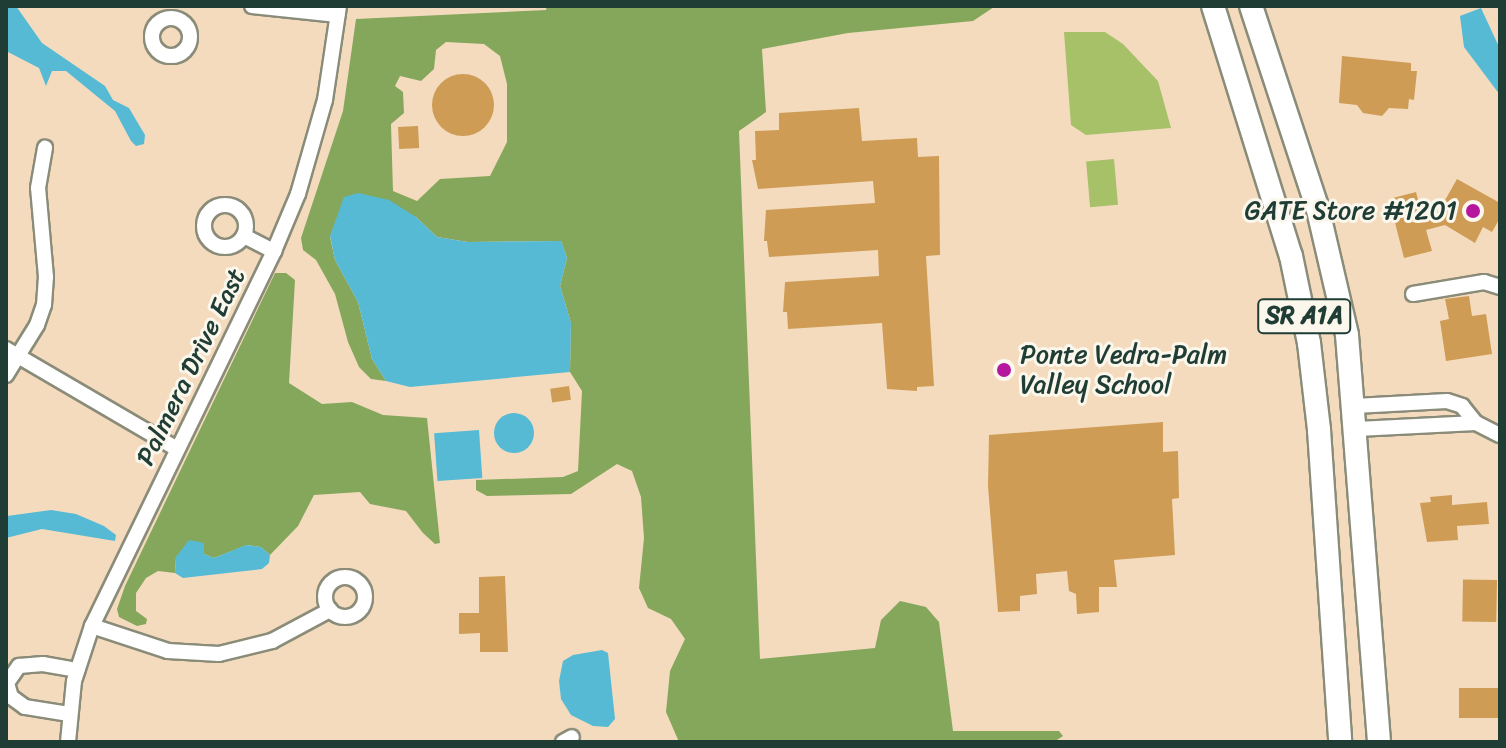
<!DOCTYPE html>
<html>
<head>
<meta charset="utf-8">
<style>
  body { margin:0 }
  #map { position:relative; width:1506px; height:748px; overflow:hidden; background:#f4dbbe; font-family:Sriracha,sans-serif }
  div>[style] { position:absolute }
  .green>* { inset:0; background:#a6c168; transform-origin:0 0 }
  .forest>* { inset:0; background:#84a75c }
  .water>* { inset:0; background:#56bad5; transform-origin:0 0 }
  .round { border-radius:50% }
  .building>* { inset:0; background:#ce9c55; transform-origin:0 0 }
  .roads { filter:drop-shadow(2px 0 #8a8c79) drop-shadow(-2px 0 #8a8c79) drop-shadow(0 2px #8a8c79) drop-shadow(0 -2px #8a8c79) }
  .street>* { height:14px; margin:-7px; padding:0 7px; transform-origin:7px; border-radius:7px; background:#fff }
  .street>.ring { margin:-7px; padding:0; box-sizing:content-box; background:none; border:14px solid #fff; border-radius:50% }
  .primary>* { height:22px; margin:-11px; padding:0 11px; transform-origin:11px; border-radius:11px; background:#fff }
  .dots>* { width:22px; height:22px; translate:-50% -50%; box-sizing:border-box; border:4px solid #fbf7ec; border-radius:50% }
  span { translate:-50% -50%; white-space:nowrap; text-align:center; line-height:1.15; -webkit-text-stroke:6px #fbf7ec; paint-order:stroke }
  .shield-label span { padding:2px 6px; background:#fbf7ec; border:2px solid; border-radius:6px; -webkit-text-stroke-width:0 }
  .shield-label { font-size:24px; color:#1f3d34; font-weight:700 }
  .poi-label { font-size:26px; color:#1f3d34 }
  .right { translate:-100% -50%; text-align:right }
  .left { translate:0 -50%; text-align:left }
  .street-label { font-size:26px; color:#1f3d34 }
  .frame { position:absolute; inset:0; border:8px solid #1f3d34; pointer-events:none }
</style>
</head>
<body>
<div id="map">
  <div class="green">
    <i style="clip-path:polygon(1064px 32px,1105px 32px,1123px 44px,1158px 81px,1171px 128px,1086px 135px,1071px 125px)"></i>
    <i style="left:1114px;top:159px;width:46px;height:28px;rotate:85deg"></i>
  </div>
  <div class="forest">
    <i style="clip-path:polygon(evenodd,547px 6px,994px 7px,973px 21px,848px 33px,762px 49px,766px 112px,739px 131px,760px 659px,875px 648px,881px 620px,900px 601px,926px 607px,939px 622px,953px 731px,1059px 731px,1063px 736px,1057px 740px,1001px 742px,679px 742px,666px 712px,670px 671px,685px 639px,671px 619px,648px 608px,639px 588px,644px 538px,641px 497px,632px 471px,617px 464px,571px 494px,487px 496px,476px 490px,476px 480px,563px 477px,578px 471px,582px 391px,570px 372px,571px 323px,560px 286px,567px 258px,561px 241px,468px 242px,437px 237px,416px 217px,345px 197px,330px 237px,335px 260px,358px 302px,372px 359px,386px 381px,371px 379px,359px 367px,348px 342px,335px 294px,316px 260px,303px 250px,301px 238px,343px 111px,356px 19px,546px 10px,547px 6px,446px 42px,484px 44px,500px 56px,507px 84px,507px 142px,490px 176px,440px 179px,417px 201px,393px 191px,391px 124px,404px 113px,403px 92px,395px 86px,400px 76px,421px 81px,434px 69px,436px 50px,446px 42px)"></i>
    <i style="clip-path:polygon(275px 273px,286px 273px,295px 280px,289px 383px,322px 404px,352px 402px,383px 415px,427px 418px,440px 543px,435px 544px,423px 533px,406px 511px,370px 504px,360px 492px,314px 495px,298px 526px,270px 555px,261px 547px,247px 545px,214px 558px,204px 554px,176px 557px,175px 573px,158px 571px,146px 578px,136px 593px,136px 611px,147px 619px,146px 624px,137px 626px,119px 617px,117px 609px,125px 586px)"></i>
  </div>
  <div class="water">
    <i style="clip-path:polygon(6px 6px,16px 6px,42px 43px,105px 86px,113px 100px,129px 108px,145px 135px,144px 144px,136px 146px,131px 141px,115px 111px,66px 71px,52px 71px,46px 86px,39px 68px,6px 51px)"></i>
    <i style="clip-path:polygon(1481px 8px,1500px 49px,1500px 95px,1464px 47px,1460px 16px)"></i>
    <i style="clip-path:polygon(358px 193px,389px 200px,416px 217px,437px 237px,468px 242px,561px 241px,567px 258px,560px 286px,571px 323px,570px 372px,410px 387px,386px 381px,372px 359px,358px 302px,335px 260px,330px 236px,344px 197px)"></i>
    <i class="round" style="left:494px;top:413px;width:40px;height:40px"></i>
    <i style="left:479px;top:430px;width:48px;height:45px;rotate:86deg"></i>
    <i style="clip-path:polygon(51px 510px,76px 514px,104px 526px,116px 535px,115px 541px,42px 529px,6px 538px,7px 516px)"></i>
    <i style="clip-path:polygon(189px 540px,204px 543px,204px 554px,214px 558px,246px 545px,261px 547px,270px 555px,269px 563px,262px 569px,183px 578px,175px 573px,176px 557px)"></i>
    <i style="clip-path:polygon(602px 650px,608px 653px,615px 719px,608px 727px,593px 726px,571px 715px,561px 699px,559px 681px,563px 661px,573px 655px)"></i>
  </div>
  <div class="building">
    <i style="clip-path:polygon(1342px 56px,1411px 63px,1411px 71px,1417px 71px,1414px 100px,1409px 99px,1408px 109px,1389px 108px,1382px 116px,1363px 113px,1357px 105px,1339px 103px)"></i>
    <i class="round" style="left:432px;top:74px;width:62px;height:62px"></i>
    <i style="clip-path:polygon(859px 108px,862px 141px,917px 138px,918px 157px,939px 156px,940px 255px,926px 256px,934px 386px,917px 387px,917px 391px,887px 389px,882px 323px,788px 329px,787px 312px,783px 312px,785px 282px,879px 276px,878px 250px,769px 257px,767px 241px,764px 241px,766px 210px,875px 203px,873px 181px,758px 189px,752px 160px,756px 160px,755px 131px,779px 130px,779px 113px)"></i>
    <i style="left:418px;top:126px;width:22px;height:20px;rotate:87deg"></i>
    <i style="clip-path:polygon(1457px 179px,1500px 203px,1500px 218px,1492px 232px,1483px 227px,1475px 243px,1445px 225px,1426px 230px,1432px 251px,1404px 258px,1389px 199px,1416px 192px,1422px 215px,1446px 209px,1444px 202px)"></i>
    <i style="clip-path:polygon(1469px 296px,1472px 316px,1486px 314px,1492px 354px,1446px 361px,1440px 321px,1449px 319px,1445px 299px)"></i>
    <i style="left:569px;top:386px;width:14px;height:19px;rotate:82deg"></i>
    <i style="clip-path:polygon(1163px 422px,1163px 452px,1178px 451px,1179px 498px,1172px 499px,1175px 555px,1114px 560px,1117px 587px,1099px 587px,1099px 612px,1077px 614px,1076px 594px,1069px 591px,1067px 571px,1036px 574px,1037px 594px,1020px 596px,1020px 611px,998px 612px,988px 486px,989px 435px)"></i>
    <i style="clip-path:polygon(1452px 495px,1452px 505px,1487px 502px,1489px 524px,1457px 526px,1458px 540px,1427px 542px,1420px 503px,1431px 502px,1430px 497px)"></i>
    <i style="clip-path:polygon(505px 576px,508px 652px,480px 652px,480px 633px,459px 634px,459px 613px,479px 613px,479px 577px)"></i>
    <i style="left:1497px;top:580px;width:42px;height:34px;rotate:91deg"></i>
    <i style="left:1500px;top:688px;width:30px;height:41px;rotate:90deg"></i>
  </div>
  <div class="roads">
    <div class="street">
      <i style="left:252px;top:6px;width:86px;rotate:6deg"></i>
      <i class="ring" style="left:152px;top:18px;width:24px;height:24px"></i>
      <i class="ring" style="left:204px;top:205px;width:28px;height:28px"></i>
      <i style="left:244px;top:236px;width:34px;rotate:27deg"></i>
      <i style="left:1413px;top:294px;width:72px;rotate:-9.6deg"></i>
      <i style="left:1484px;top:282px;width:17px;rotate:17deg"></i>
      <i style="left:6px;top:349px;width:198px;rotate:30.3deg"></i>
      <i style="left:6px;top:375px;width:59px;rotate:-58.2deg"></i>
      <i style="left:37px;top:325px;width:21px;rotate:-71deg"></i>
      <i style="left:44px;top:305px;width:28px;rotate:-86deg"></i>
      <i style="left:46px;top:277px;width:89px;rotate:-95.1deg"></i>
      <i style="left:38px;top:188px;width:41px;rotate:-80.1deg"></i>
      <i style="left:1355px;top:406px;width:92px;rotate:-3.1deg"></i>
      <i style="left:1447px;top:401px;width:16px;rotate:18deg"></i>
      <i style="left:1462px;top:406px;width:22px;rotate:51deg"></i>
      <i style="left:1476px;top:423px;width:27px;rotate:27deg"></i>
      <i style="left:1357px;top:429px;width:119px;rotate:-2.9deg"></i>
      <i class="ring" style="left:325px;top:577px;width:26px;height:26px"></i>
      <i style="left:92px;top:626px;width:80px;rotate:18.2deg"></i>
      <i style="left:168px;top:651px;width:51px;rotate:3.4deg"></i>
      <i style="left:219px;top:654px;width:55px;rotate:-13.8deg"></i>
      <i style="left:272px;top:641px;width:66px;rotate:-28.1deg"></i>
      <i style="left:69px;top:714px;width:45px;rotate:-171deg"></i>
      <i style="left:25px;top:707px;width:17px;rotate:-144deg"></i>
      <i style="left:11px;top:697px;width:15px;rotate:-106deg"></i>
      <i style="left:7px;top:683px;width:21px;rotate:-55deg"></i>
      <i style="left:19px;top:666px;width:24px;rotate:-5deg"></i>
      <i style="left:43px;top:664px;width:35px;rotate:10deg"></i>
      <i style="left:68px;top:742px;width:61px;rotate:-84.4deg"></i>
      <i style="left:74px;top:681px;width:58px;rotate:-71.9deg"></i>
      <i style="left:92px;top:626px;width:417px;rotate:-64.1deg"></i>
      <i style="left:274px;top:251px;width:62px;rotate:-67.2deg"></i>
      <i style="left:298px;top:194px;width:98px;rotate:-74deg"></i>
      <i style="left:325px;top:100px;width:95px;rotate:-81.5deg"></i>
      <i style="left:563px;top:742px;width:10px;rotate:-29deg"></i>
    </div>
    <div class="primary">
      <i style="left:1213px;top:6px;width:262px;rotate:72.7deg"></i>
      <i style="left:1291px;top:256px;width:89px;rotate:78.3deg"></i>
      <i style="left:1309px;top:343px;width:88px;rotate:83.4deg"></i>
      <i style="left:1319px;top:430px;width:313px;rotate:86.1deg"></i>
      <i style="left:1251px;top:6px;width:215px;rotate:71.8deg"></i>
      <i style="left:1318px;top:210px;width:128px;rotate:76.9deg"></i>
      <i style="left:1347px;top:335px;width:408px;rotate:85.5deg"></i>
    </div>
  </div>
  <div class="dots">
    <i style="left:1473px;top:211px;background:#b5179e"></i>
    <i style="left:1004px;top:370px;background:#b5179e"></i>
  </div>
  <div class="shield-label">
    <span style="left:1304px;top:316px">SR A1A</span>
  </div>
  <div class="poi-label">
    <span class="right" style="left:1457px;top:211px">GATE Store #1201</span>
    <span class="left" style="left:1020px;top:370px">Ponte Vedra-Palm<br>Valley School</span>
  </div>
  <div class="street-label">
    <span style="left:191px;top:367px;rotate:-64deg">Palmera Drive East</span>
  </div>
  <div class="frame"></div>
</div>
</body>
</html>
